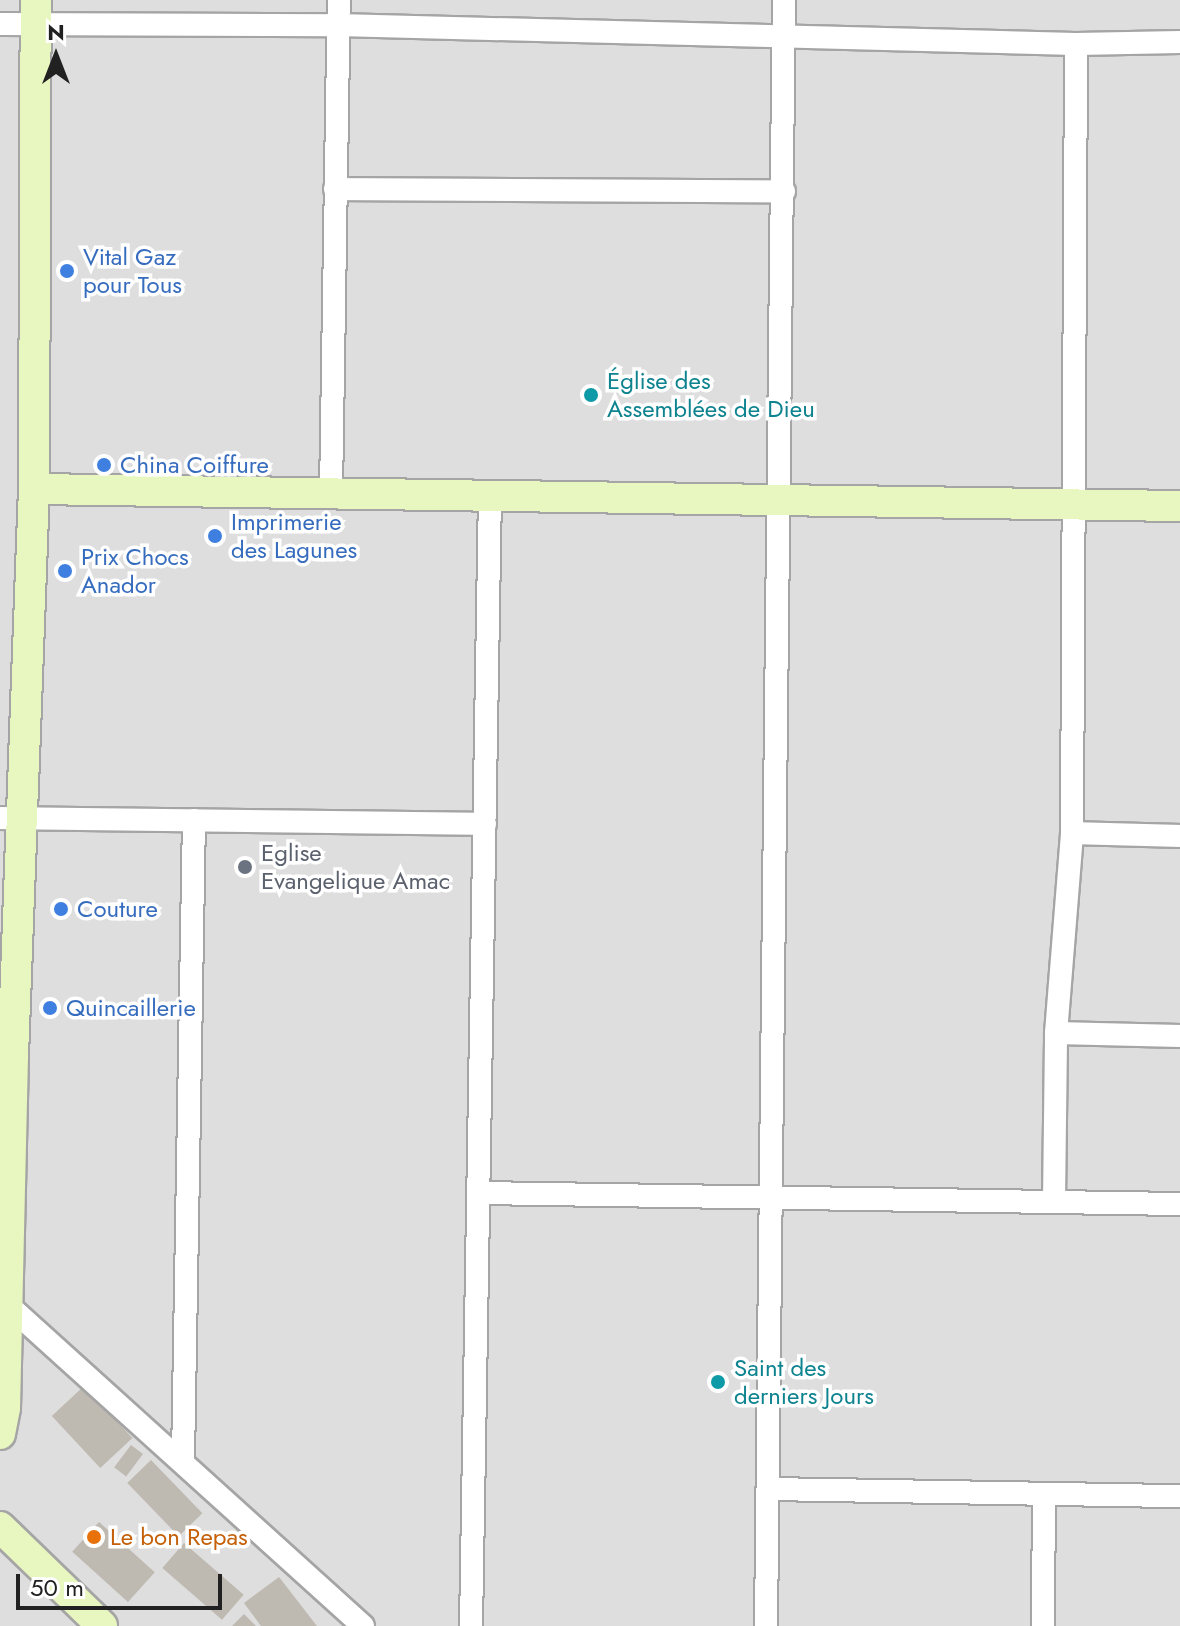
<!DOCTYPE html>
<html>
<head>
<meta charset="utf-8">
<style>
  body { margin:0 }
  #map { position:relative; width:1180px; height:1626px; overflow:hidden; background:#f1f0e8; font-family:Jost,sans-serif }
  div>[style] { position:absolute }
  .residential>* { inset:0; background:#dfdede; transform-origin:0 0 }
  .building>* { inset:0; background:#beb9b1; transform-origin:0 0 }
  .roads { filter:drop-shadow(2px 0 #a5a5a5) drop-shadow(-2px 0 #a5a5a5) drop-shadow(0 2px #a5a5a5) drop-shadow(0 -2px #a5a5a5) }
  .street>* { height:22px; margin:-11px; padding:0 11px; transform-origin:11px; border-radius:11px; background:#fff }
  .secondary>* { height:30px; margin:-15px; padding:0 15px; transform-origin:15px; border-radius:15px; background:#e8f7bf }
  .dots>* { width:22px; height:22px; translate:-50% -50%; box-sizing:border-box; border:4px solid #fff; border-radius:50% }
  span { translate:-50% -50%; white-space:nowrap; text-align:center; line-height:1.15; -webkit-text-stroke:7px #fff; paint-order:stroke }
  .shop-label { font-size:24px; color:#366cbe }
  .left { translate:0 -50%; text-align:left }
  .culture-label { font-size:24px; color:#0d838f }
  .worship-label { font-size:24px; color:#5b616d }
  .food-label { font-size:24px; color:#c56008 }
  .north { position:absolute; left:16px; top:16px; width:80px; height:80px; -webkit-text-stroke:6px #fff; paint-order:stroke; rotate:0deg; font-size:22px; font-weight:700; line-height:32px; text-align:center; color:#212121 }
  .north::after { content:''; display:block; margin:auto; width:28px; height:36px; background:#212121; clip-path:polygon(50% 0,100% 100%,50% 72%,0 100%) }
  .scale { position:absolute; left:16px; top:1574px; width:206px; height:36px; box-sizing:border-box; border:4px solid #212121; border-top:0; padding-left:10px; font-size:24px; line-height:28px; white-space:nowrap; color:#212121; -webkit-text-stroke:6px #fff; paint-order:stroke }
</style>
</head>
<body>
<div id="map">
  <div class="residential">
    <i style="left:0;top:0;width:1180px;height:1626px"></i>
  </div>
  <div class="building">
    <i style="left:84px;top:1386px;width:71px;height:44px;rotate:47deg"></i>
    <i style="left:131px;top:1445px;width:15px;height:28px;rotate:37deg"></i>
    <i style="left:151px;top:1460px;width:74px;height:33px;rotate:46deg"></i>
    <i style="left:99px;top:1522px;width:75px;height:40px;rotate:42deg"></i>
    <i style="left:184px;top:1543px;width:79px;height:33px;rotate:41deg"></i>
    <i style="clip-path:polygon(279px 1577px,317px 1626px,261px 1626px,244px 1603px)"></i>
    <i style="clip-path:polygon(244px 1614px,256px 1626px,232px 1626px)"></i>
  </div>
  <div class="roads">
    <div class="street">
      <i style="left:0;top:24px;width:338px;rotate:0.2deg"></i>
      <i style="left:338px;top:25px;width:738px;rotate:1.47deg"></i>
      <i style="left:1076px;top:44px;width:104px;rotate:-1.1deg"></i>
      <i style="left:335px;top:189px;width:449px;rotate:0.3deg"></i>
      <i style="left:331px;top:493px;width:493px;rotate:-89.1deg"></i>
      <i style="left:0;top:818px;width:485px;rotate:0.7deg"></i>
      <i style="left:1072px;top:833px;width:108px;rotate:1.6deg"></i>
      <i style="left:1056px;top:1033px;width:124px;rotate:1.4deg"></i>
      <i style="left:479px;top:1193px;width:701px;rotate:0.9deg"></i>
      <i style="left:1054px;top:1202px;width:169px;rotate:-89.3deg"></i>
      <i style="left:1056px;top:1033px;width:201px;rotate:-85.4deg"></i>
      <i style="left:1072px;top:833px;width:789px;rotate:-89.71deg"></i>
      <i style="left:9px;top:1306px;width:477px;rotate:42.1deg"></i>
      <i style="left:183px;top:1460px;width:640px;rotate:-89.02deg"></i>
      <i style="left:769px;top:1489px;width:411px;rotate:1deg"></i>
      <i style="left:471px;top:1626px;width:1131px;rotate:-89.04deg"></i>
      <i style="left:766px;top:1626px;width:1626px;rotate:-89.37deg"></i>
      <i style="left:1043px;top:1626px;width:132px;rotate:-89.6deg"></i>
    </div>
    <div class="secondary">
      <i style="left:34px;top:489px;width:1146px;rotate:0.85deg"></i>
      <i style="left:0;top:1434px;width:26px;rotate:-79deg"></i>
      <i style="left:5px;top:1408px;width:352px;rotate:-88.7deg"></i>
      <i style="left:13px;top:1056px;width:567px;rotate:-87.88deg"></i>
      <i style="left:34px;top:489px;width:489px;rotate:-89.8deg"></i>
      <i style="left:0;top:1527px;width:142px;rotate:44.1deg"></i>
    </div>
  </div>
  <div class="dots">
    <i style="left:67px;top:271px;background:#3f7fe0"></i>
    <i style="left:591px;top:395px;background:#0f9aa8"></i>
    <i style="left:104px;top:465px;background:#3f7fe0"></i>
    <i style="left:215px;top:536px;background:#3f7fe0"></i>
    <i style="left:65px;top:571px;background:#3f7fe0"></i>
    <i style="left:245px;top:867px;background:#6b7280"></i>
    <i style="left:61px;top:909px;background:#3f7fe0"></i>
    <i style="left:50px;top:1008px;background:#3f7fe0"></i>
    <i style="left:718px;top:1382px;background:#0f9aa8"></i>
    <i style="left:94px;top:1537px;background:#e8710a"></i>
  </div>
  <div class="shop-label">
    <span class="left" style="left:83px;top:271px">Vital Gaz<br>pour Tous</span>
    <span class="left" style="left:120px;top:465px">China Coiffure</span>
    <span class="left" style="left:231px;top:536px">Imprimerie<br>des Lagunes</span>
    <span class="left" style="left:81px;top:571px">Prix Chocs<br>Anador</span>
    <span class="left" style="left:77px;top:909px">Couture</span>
    <span class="left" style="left:66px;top:1008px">Quincaillerie</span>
  </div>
  <div class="culture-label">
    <span class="left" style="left:607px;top:395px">Église des<br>Assemblées de Dieu</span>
    <span class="left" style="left:734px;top:1382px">Saint des<br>derniers Jours</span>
  </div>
  <div class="worship-label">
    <span class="left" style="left:261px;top:867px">Eglise<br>Evangelique Amac</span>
  </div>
  <div class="food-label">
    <span class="left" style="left:110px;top:1537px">Le bon Repas</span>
  </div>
  <div class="north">N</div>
  <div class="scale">50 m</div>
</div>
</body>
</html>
